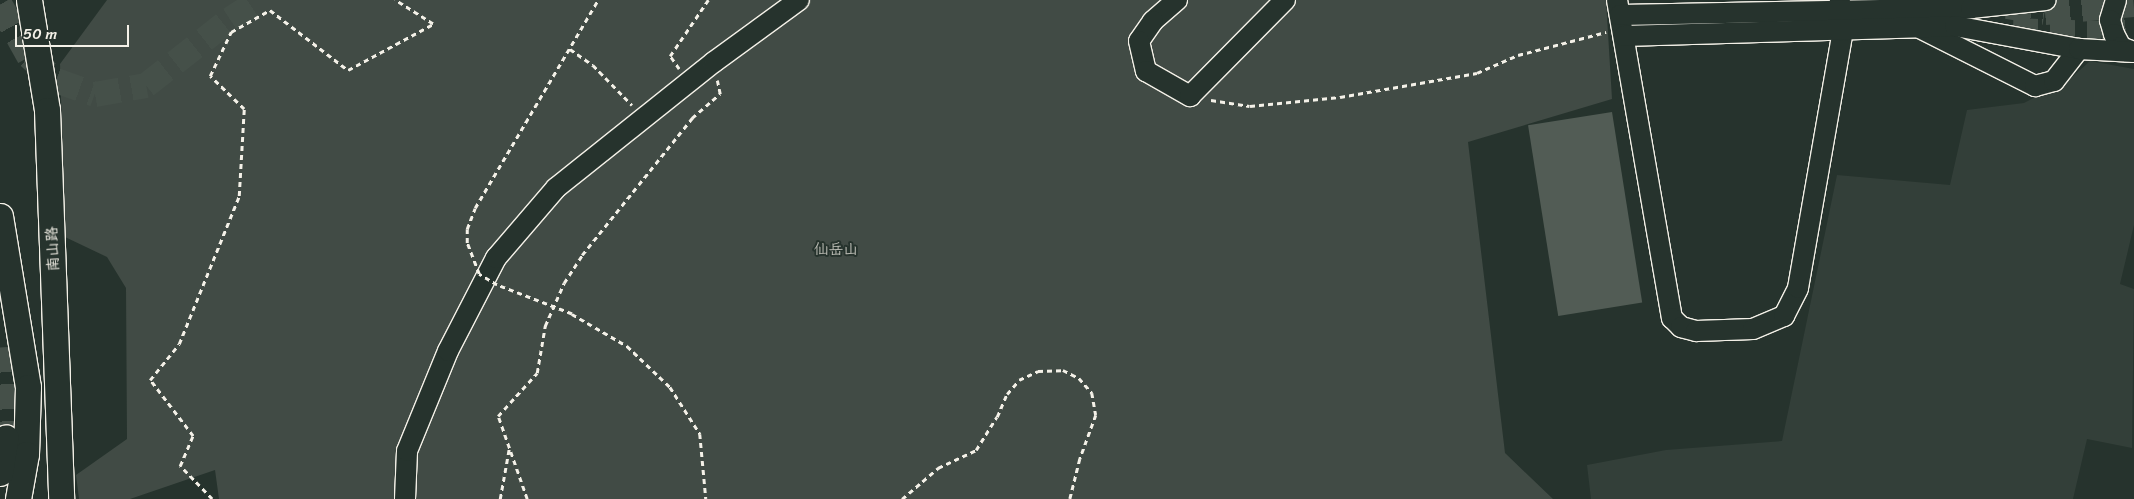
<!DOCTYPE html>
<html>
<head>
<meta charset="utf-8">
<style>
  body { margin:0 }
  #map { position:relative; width:2134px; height:499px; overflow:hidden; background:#26332d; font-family:Sriracha,"LXGW WenKai TC",sans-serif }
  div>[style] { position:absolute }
  .built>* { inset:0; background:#333f39 }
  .green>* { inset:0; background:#414b45 }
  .building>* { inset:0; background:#525c55; transform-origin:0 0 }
  .major-tunnel>* { height:25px; margin-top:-12.5px; transform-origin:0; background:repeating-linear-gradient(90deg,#455049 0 25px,transparent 0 37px) }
  .path>* { height:2.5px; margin-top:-1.25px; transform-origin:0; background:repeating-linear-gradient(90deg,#f4f1e8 0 5px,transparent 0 9px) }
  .roads { filter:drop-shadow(1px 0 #f4f1e8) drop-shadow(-1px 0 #f4f1e8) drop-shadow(0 1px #f4f1e8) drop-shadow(0 -1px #f4f1e8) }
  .minor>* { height:20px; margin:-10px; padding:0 10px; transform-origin:10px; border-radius:10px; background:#26332d }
  .major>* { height:25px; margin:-12.5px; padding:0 12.5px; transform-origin:12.5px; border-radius:12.5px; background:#26332d }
  .path-bridge>* { height:2.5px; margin-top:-1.25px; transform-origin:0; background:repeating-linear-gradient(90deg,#f4f1e8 0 5px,transparent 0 9px) }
  span { translate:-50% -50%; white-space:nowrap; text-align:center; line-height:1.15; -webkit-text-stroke:4px #26332d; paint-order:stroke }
  .street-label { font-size:15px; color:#f4f1e8 }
  .park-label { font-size:15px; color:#bebfb7 }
  .scale { position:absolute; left:15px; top:25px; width:114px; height:22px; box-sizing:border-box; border:2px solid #f4f1e8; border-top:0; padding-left:6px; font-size:15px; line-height:18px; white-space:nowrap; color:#f4f1e8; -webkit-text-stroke:4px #26332d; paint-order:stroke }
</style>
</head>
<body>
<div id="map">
  <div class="built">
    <i style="clip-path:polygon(2090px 61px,2134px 69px,2134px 225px,2120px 284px,2134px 289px,2132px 448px,2087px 439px,2073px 499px,1591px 499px,1587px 465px,1666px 450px,1782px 441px,1837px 175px,1950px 185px,1967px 110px,2024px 103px,2070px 79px)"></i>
  </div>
  <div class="green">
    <i style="clip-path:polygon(107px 0,1606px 0,1612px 99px,1468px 142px,1505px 453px,1553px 499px,219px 499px,215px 470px,130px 499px,79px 499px,76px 475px,127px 439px,126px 288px,107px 257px,65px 237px,60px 64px)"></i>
  </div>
  <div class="building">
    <i style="left:1612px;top:112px;width:193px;height:85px;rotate:81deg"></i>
  </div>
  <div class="major-tunnel">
    <i style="left:0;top:4px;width:60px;rotate:60.9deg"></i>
    <i style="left:29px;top:56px;width:36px;rotate:42deg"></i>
    <i style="left:56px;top:80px;width:41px;rotate:19.7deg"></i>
    <i style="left:95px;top:94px;width:52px;rotate:-10deg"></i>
    <i style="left:146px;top:85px;width:107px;rotate:-38.2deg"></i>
    <i style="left:230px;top:19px;width:35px;rotate:-33deg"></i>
    <i style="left:2007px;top:6px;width:38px;rotate:9deg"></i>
    <i style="left:2045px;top:12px;width:89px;rotate:-5.1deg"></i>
    <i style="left:2013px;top:30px;width:88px;rotate:2deg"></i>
    <i style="left:2101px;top:33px;width:33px;rotate:-7deg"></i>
    <i style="left:0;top:347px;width:90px;rotate:86.2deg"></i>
  </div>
  <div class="path">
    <i style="left:570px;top:49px;width:28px;rotate:35deg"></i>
    <i style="left:593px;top:65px;width:56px;rotate:45.7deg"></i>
    <i style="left:679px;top:69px;width:16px;rotate:-125deg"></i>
    <i style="left:670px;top:56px;width:68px;rotate:-55.8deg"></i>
    <i style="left:1211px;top:100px;width:39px;rotate:9deg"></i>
    <i style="left:1250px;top:106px;width:90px;rotate:-5.7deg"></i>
    <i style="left:1340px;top:97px;width:139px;rotate:-9.9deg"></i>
    <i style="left:1477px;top:73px;width:45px;rotate:-23.7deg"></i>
    <i style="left:1518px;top:55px;width:91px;rotate:-14.6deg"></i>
    <i style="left:572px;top:314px;width:64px;rotate:30.2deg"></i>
    <i style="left:627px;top:346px;width:59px;rotate:43.6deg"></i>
    <i style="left:670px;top:387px;width:56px;rotate:57.4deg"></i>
    <i style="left:700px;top:434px;width:65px;rotate:84.7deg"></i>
    <i style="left:212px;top:499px;width:46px;rotate:-134.1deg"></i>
    <i style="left:180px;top:466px;width:33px;rotate:-67deg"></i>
    <i style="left:193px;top:436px;width:71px;rotate:-127.5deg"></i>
    <i style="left:150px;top:380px;width:46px;rotate:-51.1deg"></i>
    <i style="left:179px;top:344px;width:160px;rotate:-67.9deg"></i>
    <i style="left:239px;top:196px;width:87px;rotate:-86.7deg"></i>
    <i style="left:244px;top:109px;width:47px;rotate:-135.9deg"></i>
    <i style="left:210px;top:76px;width:49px;rotate:-64.5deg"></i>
    <i style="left:231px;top:32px;width:45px;rotate:-29.4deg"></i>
    <i style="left:270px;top:10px;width:98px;rotate:37.6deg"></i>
    <i style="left:348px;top:70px;width:97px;rotate:-28.4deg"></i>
    <i style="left:433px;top:24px;width:45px;rotate:-147.7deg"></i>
    <i style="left:500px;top:499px;width:51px;rotate:-79.8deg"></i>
    <i style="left:527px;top:499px;width:88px;rotate:-109.3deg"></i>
    <i style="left:498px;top:416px;width:58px;rotate:-47.8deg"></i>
    <i style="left:537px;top:373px;width:48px;rotate:-80.3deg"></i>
    <i style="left:545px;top:326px;width:47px;rotate:-66.2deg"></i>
    <i style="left:564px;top:283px;width:33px;rotate:-57deg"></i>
    <i style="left:582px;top:255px;width:176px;rotate:-51.2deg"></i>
    <i style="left:692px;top:118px;width:37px;rotate:-41deg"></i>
    <i style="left:720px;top:94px;width:14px;rotate:-102deg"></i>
    <i style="left:902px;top:499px;width:48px;rotate:-40.7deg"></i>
    <i style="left:938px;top:468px;width:42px;rotate:-25.3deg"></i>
    <i style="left:976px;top:450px;width:39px;rotate:-58deg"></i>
    <i style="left:997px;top:417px;width:25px;rotate:-67deg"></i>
    <i style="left:1007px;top:394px;width:18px;rotate:-49deg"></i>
    <i style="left:1019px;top:380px;width:21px;rotate:-25deg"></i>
    <i style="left:1038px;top:371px;width:25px;rotate:-2deg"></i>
    <i style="left:1063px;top:370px;width:18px;rotate:27deg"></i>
    <i style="left:1079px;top:378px;width:20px;rotate:49deg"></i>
    <i style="left:1092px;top:393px;width:22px;rotate:80deg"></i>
    <i style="left:1096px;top:415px;width:47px;rotate:110deg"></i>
    <i style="left:1080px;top:459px;width:41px;rotate:104deg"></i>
  </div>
  <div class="roads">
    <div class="minor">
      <i style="left:1177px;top:0;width:32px;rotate:139deg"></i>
      <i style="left:1153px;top:21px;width:24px;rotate:125deg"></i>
      <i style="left:1139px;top:41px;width:31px;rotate:77deg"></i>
      <i style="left:1146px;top:71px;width:51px;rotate:29.6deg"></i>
      <i style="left:1190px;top:96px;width:135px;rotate:-45.3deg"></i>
      <i style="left:1617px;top:0;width:323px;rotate:80.2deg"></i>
      <i style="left:1672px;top:318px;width:13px;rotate:45deg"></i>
      <i style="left:1681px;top:327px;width:16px;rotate:15deg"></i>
      <i style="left:1696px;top:331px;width:57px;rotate:-2deg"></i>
      <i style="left:1753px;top:329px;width:34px;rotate:-23deg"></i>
      <i style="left:1784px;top:316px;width:31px;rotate:-63deg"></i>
      <i style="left:1798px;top:288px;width:261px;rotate:-80.1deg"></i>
      <i style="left:1843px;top:31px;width:31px;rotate:-96deg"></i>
      <i style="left:2116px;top:0;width:21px;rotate:107deg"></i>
      <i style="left:2110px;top:20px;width:15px;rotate:74deg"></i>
      <i style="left:2114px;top:34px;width:15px;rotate:62deg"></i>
      <i style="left:2121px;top:47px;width:14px;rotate:21deg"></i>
      <i style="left:1620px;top:15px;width:351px;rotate:-1.1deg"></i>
      <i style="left:1971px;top:8px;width:75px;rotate:-6.1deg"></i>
      <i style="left:1920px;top:28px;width:129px;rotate:26.8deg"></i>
      <i style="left:2035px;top:86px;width:20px;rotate:-15deg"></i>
      <i style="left:2054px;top:81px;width:41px;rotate:-52deg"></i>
      <i style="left:1624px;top:36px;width:331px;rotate:-1.7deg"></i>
      <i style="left:1955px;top:26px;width:126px;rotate:10.5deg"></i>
      <i style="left:2079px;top:49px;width:55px;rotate:3.1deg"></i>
      <i style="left:405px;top:499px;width:48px;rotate:-87.6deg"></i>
      <i style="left:407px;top:451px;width:108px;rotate:-67.7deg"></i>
      <i style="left:448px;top:351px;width:105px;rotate:-62.7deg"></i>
      <i style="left:496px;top:258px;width:92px;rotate:-49.4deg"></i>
      <i style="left:556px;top:188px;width:202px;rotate:-38.6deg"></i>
      <i style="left:714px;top:62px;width:105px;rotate:-36.1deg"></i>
    </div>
    <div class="major">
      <i style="left:29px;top:0;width:111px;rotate:80.7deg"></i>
      <i style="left:47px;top:110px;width:389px;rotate:87.9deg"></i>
      <i style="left:0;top:216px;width:173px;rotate:80.7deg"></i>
      <i style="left:28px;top:387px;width:67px;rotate:91.7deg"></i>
      <i style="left:26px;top:454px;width:46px;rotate:100.1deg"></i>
      <i style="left:0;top:473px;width:36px;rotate:-81deg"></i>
    </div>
  </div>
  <div class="path-bridge">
    <i style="left:572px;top:314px;width:80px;rotate:-158.9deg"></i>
    <i style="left:497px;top:285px;width:21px;rotate:-149deg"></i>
    <i style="left:479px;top:274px;width:33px;rotate:-111deg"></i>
    <i style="left:467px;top:243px;width:14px;rotate:-90deg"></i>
    <i style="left:467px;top:229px;width:22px;rotate:-69deg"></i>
    <i style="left:475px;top:208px;width:242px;rotate:-59.4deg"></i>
  </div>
  <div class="street-label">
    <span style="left:53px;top:249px;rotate:-93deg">南山路</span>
  </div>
  <div class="park-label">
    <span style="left:836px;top:250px">仙岳山</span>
  </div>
  <div class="scale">50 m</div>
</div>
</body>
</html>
